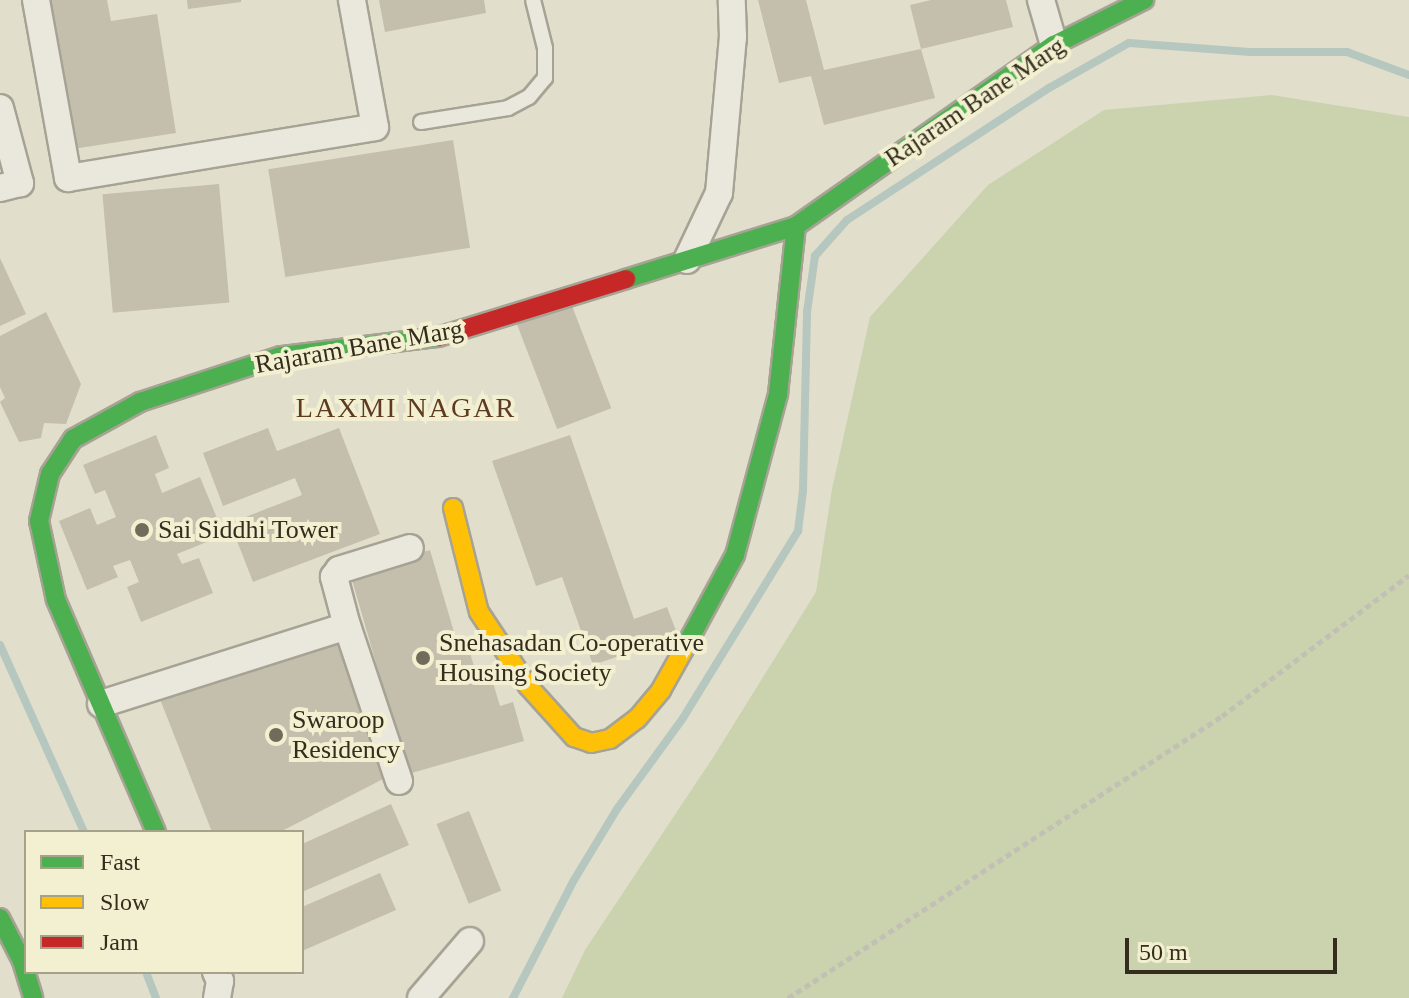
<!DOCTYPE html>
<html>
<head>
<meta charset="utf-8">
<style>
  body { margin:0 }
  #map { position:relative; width:1409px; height:998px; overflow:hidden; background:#e1dfcb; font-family:"Times New Roman",serif }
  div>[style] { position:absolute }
  .green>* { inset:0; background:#cad2ae }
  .stream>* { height:8px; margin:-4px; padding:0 4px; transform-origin:4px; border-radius:4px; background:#b6c7c0 }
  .building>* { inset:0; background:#c4beac; transform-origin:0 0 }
  .path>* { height:5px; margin-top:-2.5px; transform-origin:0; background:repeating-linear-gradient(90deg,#c2c0b4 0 6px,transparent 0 10px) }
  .roads { filter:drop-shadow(2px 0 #a6a395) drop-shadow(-2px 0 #a6a395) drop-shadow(0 2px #a6a395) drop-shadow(0 -2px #a6a395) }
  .lane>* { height:14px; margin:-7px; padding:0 7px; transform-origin:7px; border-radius:7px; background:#eae8dd }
  .street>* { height:26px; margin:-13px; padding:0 13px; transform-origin:13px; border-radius:13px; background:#eae8dd }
  .fast>* { height:18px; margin:-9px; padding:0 9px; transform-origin:9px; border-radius:9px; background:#4caf50 }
  .slow>* { height:18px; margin:-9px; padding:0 9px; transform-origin:9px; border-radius:9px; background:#ffc107 }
  .jam>* { height:18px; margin:-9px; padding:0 9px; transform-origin:9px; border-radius:9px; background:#c62828 }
  .dots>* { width:22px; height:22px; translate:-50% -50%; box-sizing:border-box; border:4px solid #f2f0d1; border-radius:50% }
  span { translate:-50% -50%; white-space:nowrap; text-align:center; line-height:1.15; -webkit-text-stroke:8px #f2f0d1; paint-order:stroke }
  .street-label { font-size:26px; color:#342d1e }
  .poi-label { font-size:26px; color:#342d1e }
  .left { translate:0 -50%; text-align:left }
  .neighbourhood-label { font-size:28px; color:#5d3a21; letter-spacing:2px }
  .legend { position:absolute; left:24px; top:830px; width:280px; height:144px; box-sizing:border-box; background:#f2f0d1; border:2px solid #a6a289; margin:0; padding:10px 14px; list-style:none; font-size:24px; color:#342d1e }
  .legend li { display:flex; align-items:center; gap:16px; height:40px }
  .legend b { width:40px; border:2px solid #a6a289 }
  .scale { position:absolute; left:1125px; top:938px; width:212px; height:36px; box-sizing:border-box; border:4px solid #342d1e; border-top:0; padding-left:10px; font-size:24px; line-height:28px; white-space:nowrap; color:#342d1e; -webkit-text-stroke:6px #f2f0d1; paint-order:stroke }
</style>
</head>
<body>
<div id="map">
  <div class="green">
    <i style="clip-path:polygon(1272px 95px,1409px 117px,1409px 998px,562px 998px,585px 950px,714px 756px,816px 592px,832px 489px,870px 317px,988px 185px,1104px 110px)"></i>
  </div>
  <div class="stream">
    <i style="left:0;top:645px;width:205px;rotate:65.8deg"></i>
    <i style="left:146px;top:972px;width:28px;rotate:69deg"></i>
    <i style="left:513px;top:998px;width:133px;rotate:-62.7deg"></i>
    <i style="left:574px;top:880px;width:83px;rotate:-58.8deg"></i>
    <i style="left:617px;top:809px;width:112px;rotate:-54deg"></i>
    <i style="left:683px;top:718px;width:220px;rotate:-58.4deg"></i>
    <i style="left:798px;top:531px;width:40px;rotate:-82.9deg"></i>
    <i style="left:803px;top:491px;width:179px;rotate:-88.7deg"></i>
    <i style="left:807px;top:312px;width:57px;rotate:-81.9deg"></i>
    <i style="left:815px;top:256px;width:48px;rotate:-48.4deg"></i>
    <i style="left:847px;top:220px;width:241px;rotate:-33.2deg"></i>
    <i style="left:1049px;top:88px;width:92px;rotate:-29.4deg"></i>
    <i style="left:1129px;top:43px;width:121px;rotate:4.3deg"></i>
    <i style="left:1250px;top:52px;width:97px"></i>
    <i style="left:1347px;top:52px;width:66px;rotate:20.4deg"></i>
  </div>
  <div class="building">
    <i style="clip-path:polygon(48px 0,107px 0,111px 21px,157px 14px,176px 133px,73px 149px)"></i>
    <i style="clip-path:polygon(187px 0,241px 0,241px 2px,188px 9px)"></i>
    <i style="clip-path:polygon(379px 0,484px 0,486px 13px,385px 32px)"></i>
    <i style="clip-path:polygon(758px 0,806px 0,824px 70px,921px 49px,935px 98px,824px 125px,811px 76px,779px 83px)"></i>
    <i style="clip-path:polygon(931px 0,1006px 0,1013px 27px,921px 49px,910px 5px)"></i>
    <i style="left:453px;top:140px;width:109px;height:187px;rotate:81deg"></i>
    <i style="left:219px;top:184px;width:119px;height:117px;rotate:85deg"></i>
    <i style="clip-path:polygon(0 258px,26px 314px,0 326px)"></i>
    <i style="left:569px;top:298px;width:118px;height:58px;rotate:69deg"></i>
    <i style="clip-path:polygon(46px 312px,81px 384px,66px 424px,44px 423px,41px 438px,19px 442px,0 402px,5px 398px,0 387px,0 336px)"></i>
    <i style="clip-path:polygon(268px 428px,277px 451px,339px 428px,380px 534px,253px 582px,230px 523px,302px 495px,295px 478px,223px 506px,203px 453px)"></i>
    <i style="clip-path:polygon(156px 435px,169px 468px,155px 474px,162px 493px,200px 477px,224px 535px,177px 554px,182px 564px,199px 558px,213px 593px,141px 622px,127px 587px,139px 582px,130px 560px,113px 566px,118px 577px,87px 590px,59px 521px,90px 508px,97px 525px,116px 517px,105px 490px,95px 494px,83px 465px)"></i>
    <i style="clip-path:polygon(570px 435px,634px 619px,667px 607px,678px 636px,593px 665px,562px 577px,536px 586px,492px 461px)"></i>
    <i style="clip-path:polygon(430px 550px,456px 639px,465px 637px,478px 679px,491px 676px,500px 706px,513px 702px,524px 741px,408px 774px,350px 573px)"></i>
    <i style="clip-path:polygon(349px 639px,389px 776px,280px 832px,212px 832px,158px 694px)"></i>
    <i style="clip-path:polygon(391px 804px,409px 845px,302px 892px,302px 844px)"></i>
    <i style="left:469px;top:811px;width:86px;height:35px;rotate:68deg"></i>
    <i style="clip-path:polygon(380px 873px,396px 910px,302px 951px,302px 907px)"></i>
  </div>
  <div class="path">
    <i style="left:788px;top:998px;width:518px;rotate:-33.01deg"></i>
    <i style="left:1222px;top:716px;width:234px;rotate:-37deg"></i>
  </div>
  <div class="roads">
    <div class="lane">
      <i style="left:421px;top:122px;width:88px;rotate:-9.1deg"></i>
      <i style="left:508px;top:108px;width:24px;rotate:-28deg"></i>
      <i style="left:529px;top:97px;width:25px;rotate:-50deg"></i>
      <i style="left:545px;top:78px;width:30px;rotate:-90deg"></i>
      <i style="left:545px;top:48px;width:49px;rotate:-104deg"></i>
    </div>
    <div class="street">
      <i style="left:36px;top:0;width:181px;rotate:79.8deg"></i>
      <i style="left:68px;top:178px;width:311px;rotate:-9.4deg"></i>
      <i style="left:375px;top:127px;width:129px;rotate:-100.3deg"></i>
      <i style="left:1041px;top:0;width:47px;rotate:73.9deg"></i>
      <i style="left:0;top:108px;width:78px;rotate:75.1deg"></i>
      <i style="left:20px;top:183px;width:21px;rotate:166deg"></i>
      <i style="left:687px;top:260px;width:74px;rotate:-64.5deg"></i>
      <i style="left:719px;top:193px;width:157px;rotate:-84.9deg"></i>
      <i style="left:733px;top:37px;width:37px;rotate:-92deg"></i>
      <i style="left:101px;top:704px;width:258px;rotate:-17.6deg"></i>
      <i style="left:399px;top:781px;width:163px;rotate:-108.5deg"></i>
      <i style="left:347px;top:626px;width:51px;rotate:-104.9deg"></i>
      <i style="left:334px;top:577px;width:9px;rotate:-54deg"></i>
      <i style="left:339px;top:570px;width:74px;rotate:-17.2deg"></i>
      <i style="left:216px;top:972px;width:10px;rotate:66deg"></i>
      <i style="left:220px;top:981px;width:17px;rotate:100deg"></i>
      <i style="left:421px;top:998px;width:75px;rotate:-49.3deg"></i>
    </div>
    <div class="fast">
      <i style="left:626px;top:279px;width:178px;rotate:-17.3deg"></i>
      <i style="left:796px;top:226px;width:315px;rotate:-35.1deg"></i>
      <i style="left:1054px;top:45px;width:101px;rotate:-26.6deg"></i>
      <i style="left:684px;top:649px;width:107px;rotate:-61.5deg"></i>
      <i style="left:735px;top:555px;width:167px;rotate:-75deg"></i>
      <i style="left:778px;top:394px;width:169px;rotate:-83.9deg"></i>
      <i style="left:156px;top:832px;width:253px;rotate:-113.3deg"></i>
      <i style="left:56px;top:600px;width:81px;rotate:-102.1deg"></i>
      <i style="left:39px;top:521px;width:48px;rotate:-76.8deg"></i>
      <i style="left:50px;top:474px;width:42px;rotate:-56.7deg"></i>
      <i style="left:73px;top:439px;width:77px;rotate:-28.9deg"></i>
      <i style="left:140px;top:402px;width:148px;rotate:-18.1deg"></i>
      <i style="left:281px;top:356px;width:158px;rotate:-6.9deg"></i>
      <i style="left:0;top:918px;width:48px;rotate:62.9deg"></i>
      <i style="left:22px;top:961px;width:39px;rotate:73deg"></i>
    </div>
    <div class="slow">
      <i style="left:453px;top:508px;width:107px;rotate:76deg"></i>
      <i style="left:479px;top:612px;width:89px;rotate:56.5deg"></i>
      <i style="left:528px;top:686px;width:69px;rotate:48deg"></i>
      <i style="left:574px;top:737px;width:18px;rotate:19deg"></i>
      <i style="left:591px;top:743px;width:19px;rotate:-12deg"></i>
      <i style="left:610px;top:739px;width:34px;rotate:-37deg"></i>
      <i style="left:637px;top:719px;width:38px;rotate:-50deg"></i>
      <i style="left:661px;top:690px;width:47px;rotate:-60.7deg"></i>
    </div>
    <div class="jam">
      <i style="left:438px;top:337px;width:197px;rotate:-17.1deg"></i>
    </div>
  </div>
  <div class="dots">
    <i style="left:142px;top:530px;background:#716b5b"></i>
    <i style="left:423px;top:658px;background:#716b5b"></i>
    <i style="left:276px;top:735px;background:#716b5b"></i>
  </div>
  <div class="street-label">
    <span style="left:975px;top:102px;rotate:-34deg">Rajaram Bane Marg</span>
    <span style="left:359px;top:347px;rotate:-10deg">Rajaram Bane Marg</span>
  </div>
  <div class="poi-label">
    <span class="left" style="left:158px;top:530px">Sai Siddhi Tower</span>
    <span class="left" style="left:439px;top:658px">Snehasadan Co-operative<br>Housing Society</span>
    <span class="left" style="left:292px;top:735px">Swaroop<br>Residency</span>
  </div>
  <div class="neighbourhood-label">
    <span style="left:406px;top:408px">LAXMI NAGAR</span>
  </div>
  <ul class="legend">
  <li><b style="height:10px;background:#4caf50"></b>Fast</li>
  <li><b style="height:10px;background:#ffc107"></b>Slow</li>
  <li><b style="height:10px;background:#c62828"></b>Jam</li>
  </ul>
  <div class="scale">50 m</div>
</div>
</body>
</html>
